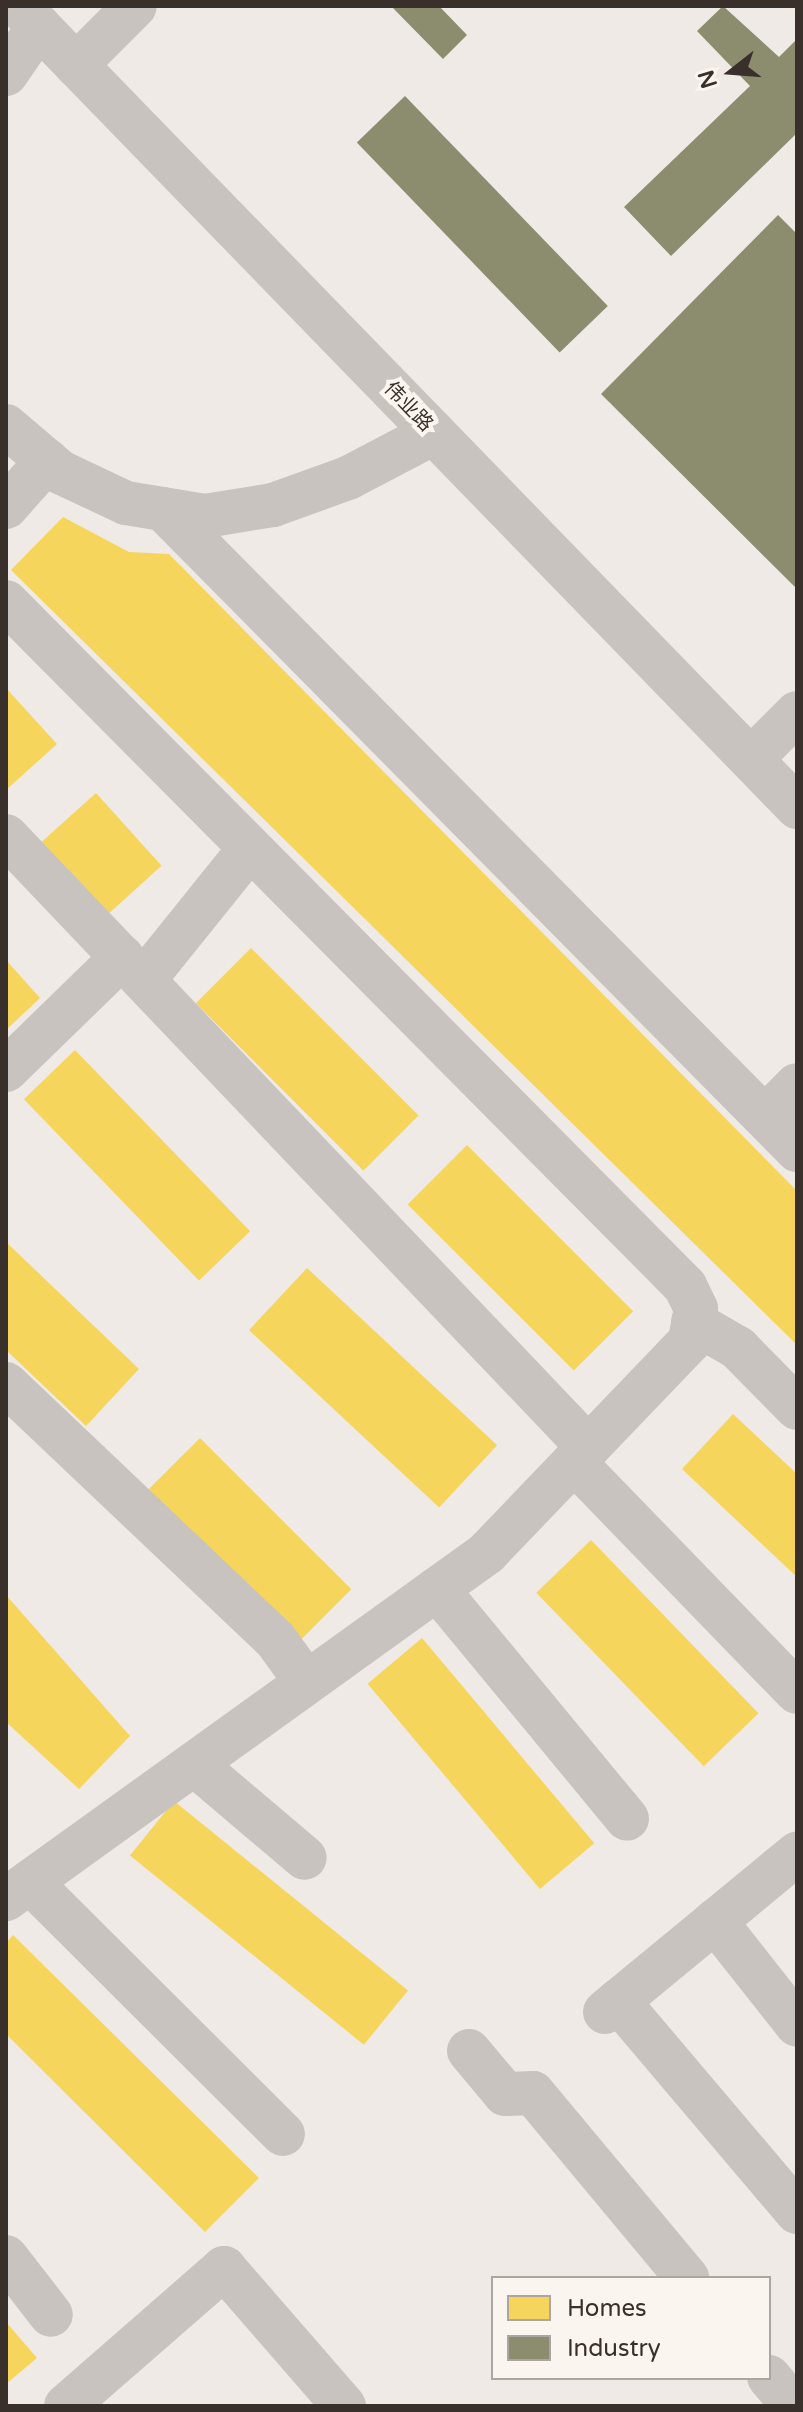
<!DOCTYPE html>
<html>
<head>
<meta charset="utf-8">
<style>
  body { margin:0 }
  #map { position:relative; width:803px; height:2412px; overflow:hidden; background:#efeae5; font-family:"Varela Round","Noto Sans SC",sans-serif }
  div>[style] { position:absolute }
  .homes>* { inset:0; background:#f6d55c; transform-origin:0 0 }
  .industry>* { inset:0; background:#8c8c6e; transform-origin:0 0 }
  .minor>* { height:44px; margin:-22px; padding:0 22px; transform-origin:22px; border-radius:22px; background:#c8c3be }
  span { translate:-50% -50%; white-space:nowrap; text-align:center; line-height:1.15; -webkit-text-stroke:8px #faf5ee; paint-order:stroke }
  .street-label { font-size:20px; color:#39302b }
  .frame { position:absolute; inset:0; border:8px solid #39302b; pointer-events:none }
  .legend { position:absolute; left:491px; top:2276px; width:280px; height:104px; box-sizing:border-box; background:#faf5ee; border:2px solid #ada6a0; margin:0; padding:10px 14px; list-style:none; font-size:24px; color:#39302b }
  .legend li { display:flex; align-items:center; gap:16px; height:40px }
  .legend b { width:40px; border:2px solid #ada6a0 }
  .north { position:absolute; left:691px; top:32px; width:80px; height:80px; -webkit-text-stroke:6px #faf5ee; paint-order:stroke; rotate:253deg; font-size:22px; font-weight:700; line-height:32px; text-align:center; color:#39302b }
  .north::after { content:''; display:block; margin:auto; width:28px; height:36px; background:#39302b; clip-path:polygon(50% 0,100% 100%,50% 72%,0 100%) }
</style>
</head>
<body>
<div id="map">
  <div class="homes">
    <i style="clip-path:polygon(63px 517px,129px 552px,169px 554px,797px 1191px,797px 1345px,11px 570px)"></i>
    <i style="clip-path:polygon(6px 688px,57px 744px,6px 790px)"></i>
    <i style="left:96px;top:793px;width:98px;height:73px;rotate:48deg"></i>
    <i style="left:251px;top:948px;width:237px;height:78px;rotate:45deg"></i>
    <i style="clip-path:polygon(6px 960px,40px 998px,6px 1030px)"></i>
    <i style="left:75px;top:1050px;width:252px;height:71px;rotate:46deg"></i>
    <i style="left:467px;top:1145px;width:235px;height:84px;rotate:45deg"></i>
    <i style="clip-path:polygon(6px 1242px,139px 1369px,86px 1426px,6px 1350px)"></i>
    <i style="left:307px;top:1268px;width:260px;height:85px;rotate:43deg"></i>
    <i style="clip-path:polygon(733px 1414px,797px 1474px,797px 1577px,682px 1469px)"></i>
    <i style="left:200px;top:1438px;width:214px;height:73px;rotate:45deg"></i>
    <i style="left:591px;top:1540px;width:241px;height:76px;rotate:46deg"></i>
    <i style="clip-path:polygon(6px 1595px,130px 1736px,79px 1789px,6px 1722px)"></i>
    <i style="left:422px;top:1638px;width:268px;height:71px;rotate:50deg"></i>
    <i style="left:174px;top:1801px;width:301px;height:70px;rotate:39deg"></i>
    <i style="clip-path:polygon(13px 1935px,259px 2178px,205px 2232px,6px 2034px,6px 1943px)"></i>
    <i style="clip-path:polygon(6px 2322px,37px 2358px,6px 2384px)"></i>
  </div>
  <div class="industry">
    <i style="clip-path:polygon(391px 6px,439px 6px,467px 35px,443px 59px)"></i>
    <i style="clip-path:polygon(723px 6px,779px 57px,797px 39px,797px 133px,671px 256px,624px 207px,750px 86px,697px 31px)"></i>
    <i style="left:405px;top:96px;width:292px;height:67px;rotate:46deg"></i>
    <i style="clip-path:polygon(778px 215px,797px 234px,797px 589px,601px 394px)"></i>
  </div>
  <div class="minor">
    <i style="left:19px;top:6px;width:1117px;rotate:45.83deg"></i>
    <i style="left:76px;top:65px;width:83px;rotate:-45deg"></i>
    <i style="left:6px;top:74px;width:58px;rotate:-55.5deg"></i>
    <i style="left:6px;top:426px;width:71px;rotate:40.4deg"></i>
    <i style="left:60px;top:472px;width:73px;rotate:25.2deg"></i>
    <i style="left:126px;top:503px;width:80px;rotate:9.3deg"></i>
    <i style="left:205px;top:516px;width:69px;rotate:-9.2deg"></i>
    <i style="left:273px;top:505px;width:80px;rotate:-19.8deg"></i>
    <i style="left:348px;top:478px;width:97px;rotate:-27.6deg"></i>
    <i style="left:6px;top:507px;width:62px;rotate:-48.3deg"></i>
    <i style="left:163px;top:509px;width:902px;rotate:45.31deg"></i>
    <i style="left:6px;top:602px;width:964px;rotate:45.21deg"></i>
    <i style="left:685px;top:1286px;width:25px;rotate:64deg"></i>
    <i style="left:696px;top:1309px;width:33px;rotate:101deg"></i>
    <i style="left:690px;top:1341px;width:294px;rotate:133.8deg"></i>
    <i style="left:487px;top:1553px;width:593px;rotate:144.27deg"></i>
    <i style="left:751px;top:759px;width:65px;rotate:-45deg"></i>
    <i style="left:6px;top:836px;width:844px;rotate:46.39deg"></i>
    <i style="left:144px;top:980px;width:169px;rotate:-51.2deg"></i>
    <i style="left:6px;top:1070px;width:162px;rotate:-44.2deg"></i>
    <i style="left:765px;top:1117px;width:45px;rotate:-45deg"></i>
    <i style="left:693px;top:1322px;width:52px;rotate:30deg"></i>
    <i style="left:738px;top:1348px;width:84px;rotate:45.5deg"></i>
    <i style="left:6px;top:1384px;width:371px;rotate:43.5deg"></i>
    <i style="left:275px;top:1639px;width:53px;rotate:54.2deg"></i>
    <i style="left:574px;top:1462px;width:320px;rotate:45.9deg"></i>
    <i style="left:437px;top:1589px;width:298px;rotate:50.4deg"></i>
    <i style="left:194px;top:1764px;width:145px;rotate:40.3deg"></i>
    <i style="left:30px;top:1882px;width:357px;rotate:44.9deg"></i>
    <i style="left:715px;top:1921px;width:132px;rotate:51.7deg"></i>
    <i style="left:618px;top:2001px;width:277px;rotate:49.7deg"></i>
    <i style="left:605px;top:2012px;width:249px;rotate:-39.5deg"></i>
    <i style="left:469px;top:2051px;width:56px;rotate:50.1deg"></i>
    <i style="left:505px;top:2094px;width:28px;rotate:-2deg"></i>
    <i style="left:533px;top:2093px;width:241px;rotate:50.2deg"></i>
    <i style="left:6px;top:2257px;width:73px;rotate:52.2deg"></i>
    <i style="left:769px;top:2377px;width:38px;rotate:50deg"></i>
    <i style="left:66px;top:2406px;width:210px;rotate:-41.1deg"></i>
    <i style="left:224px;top:2268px;width:183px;rotate:49deg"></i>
  </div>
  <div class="street-label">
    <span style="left:408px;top:407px;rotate:46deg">伟业路</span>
  </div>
  <div class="frame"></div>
  <ul class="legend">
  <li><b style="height:22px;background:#f6d55c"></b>Homes</li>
  <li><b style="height:22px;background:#8c8c6e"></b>Industry</li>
  </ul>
  <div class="north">N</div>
</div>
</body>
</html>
